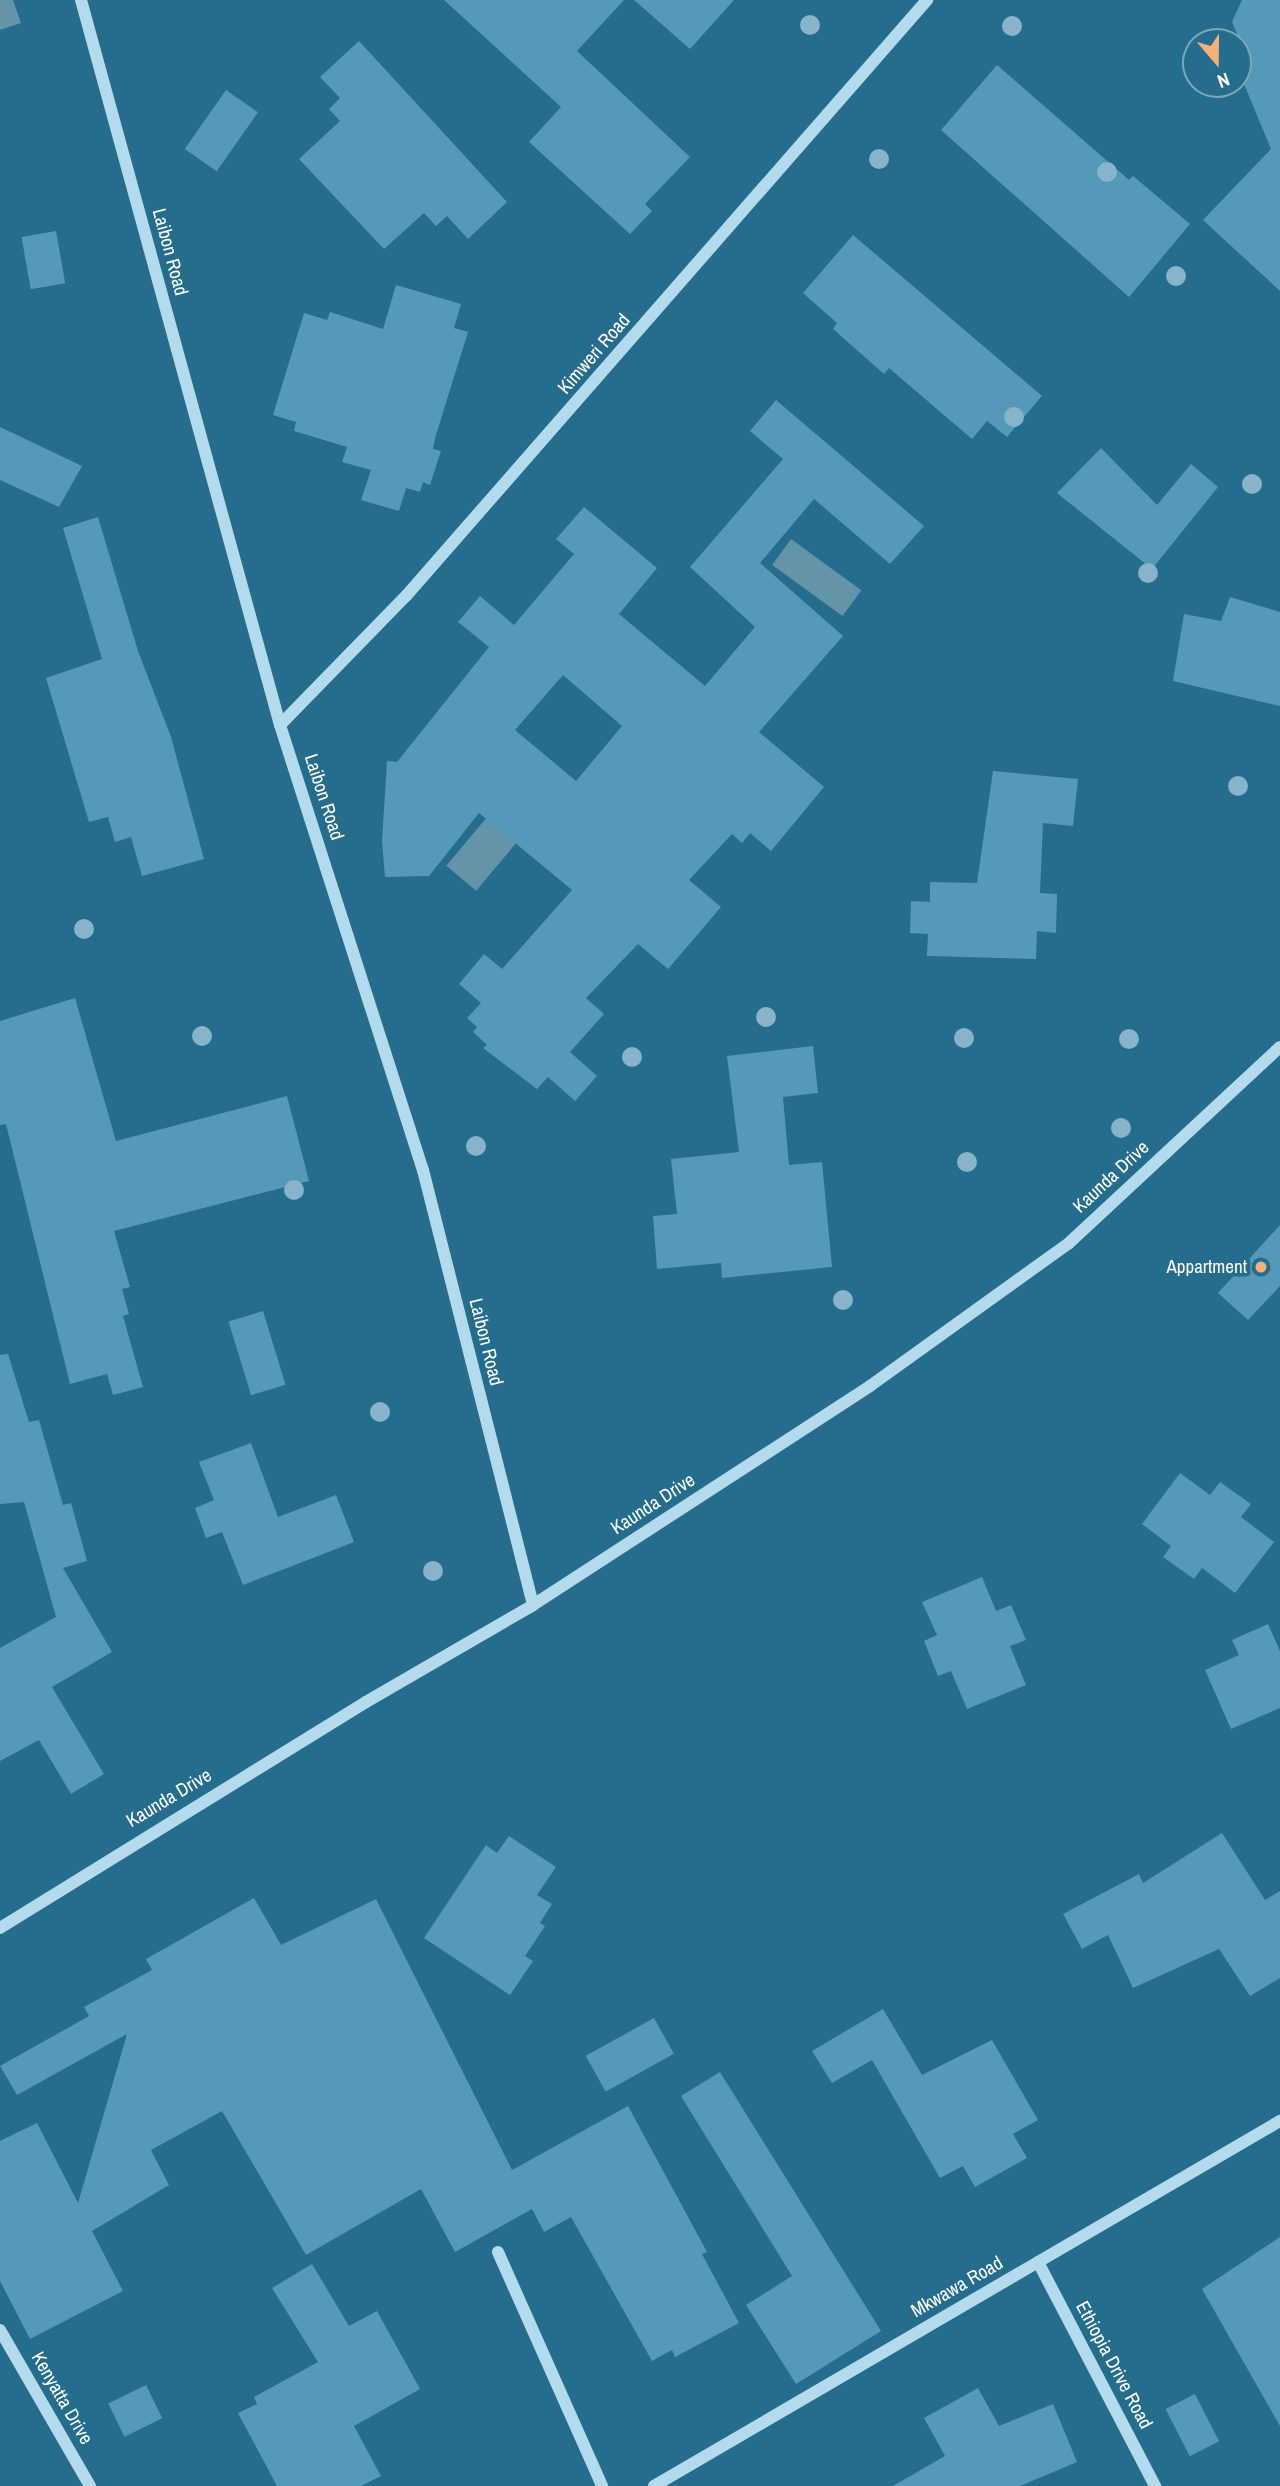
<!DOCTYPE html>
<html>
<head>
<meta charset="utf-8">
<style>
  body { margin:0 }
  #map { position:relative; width:1280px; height:2486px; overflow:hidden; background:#246d8d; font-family:"Archivo Narrow",sans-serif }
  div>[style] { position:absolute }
  .water>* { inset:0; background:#6394a8; transform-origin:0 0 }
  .building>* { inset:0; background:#549ab8; transform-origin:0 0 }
  .minor>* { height:12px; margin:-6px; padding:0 6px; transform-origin:6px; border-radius:6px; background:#b3dbeb }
  .trees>* { width:20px; height:20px; margin:-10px; border-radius:50%; background:#87b4c8 }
  .dots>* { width:19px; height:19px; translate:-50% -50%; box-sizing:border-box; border:4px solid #246d8d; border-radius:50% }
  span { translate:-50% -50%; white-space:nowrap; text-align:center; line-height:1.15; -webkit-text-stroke:7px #246d8d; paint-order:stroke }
  .street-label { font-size:19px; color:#fff }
  .poi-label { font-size:19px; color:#fff }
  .right { translate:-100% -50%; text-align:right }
  .north { position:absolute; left:1182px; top:28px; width:70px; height:70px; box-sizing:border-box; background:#246d8d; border:2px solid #7ca7bb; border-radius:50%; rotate:160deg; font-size:19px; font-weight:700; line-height:28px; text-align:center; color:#fff }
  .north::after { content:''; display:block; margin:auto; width:24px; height:32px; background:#f6b076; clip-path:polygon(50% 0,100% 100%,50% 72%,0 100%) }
</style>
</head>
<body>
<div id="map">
  <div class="water">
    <i style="clip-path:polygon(0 0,13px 0,21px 23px,0 30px)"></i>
    <i style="left:791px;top:539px;width:87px;height:32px;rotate:36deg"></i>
    <i style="left:488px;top:816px;width:39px;height:65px;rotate:40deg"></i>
  </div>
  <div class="building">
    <i style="clip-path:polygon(444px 0,624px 0,577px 51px,690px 157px,645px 204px,652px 211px,630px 234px,529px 142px,561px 107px)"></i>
    <i style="clip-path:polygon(634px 0,734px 0,690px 49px)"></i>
    <i style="clip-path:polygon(1242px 0,1280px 0,1280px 291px,1203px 220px,1271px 149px,1239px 72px,1251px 67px,1232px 22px)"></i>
    <i style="clip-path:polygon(359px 41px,507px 202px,468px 239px,447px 216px,436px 226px,424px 213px,384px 249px,299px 159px,340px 121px,329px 109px,340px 98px,320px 77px)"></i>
    <i style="clip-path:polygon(997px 65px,1129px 180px,1133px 176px,1190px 224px,1129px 297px,941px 130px)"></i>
    <i style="left:226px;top:90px;width:39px;height:72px;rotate:35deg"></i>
    <i style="left:56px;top:231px;width:53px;height:35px;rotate:80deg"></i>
    <i style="clip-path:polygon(853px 235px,1042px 396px,1007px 437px,987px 421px,972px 439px,889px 368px,884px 374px,833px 329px,837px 323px,803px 293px)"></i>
    <i style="clip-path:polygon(396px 285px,461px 304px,454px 328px,468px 332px,435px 438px,433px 449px,441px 451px,430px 485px,423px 482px,420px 492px,406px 488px,399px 511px,361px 500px,371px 470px,342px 462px,347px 447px,294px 431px,296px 422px,273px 415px,304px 313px,327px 320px,330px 312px,383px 329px)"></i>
    <i style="clip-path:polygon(evenodd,776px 400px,924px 526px,890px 564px,814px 499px,760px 563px,843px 636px,759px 732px,824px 787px,771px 851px,750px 833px,742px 843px,732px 834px,689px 880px,721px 907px,668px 969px,638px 944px,586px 998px,604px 1014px,570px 1052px,597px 1076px,575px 1101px,548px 1077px,537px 1089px,483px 1048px,487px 1045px,473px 1032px,477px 1027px,467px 1018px,481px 1003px,459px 984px,484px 954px,502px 969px,572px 890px,479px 813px,429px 876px,385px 877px,382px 841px,387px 761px,397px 762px,489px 647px,458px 622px,480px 596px,514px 625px,574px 554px,556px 539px,584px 507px,657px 568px,619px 614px,705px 686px,755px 627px,690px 567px,783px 459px,750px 431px,776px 400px,563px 675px,622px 726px,576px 781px,515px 730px,563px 675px)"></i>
    <i style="clip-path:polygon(0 427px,82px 466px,59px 507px,0 480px)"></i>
    <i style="clip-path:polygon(1101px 448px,1157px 505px,1191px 464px,1218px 487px,1152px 569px,1057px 493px)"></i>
    <i style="clip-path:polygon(98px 517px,138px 651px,171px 737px,204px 859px,142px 876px,131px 837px,115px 842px,108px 817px,89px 822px,46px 678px,102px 659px,63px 528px)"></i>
    <i style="clip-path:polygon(1230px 597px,1280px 612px,1280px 706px,1173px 681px,1184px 614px,1221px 621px)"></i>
    <i style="clip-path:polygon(993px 771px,1078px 779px,1073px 826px,1043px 823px,1040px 893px,1057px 894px,1056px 933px,1037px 931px,1036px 959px,927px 956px,928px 934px,910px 933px,911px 901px,930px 902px,930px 882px,977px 883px)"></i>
    <i style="clip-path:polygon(75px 998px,116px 1141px,287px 1096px,309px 1181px,114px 1231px,130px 1287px,122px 1289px,129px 1314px,123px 1316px,143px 1387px,113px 1395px,107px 1374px,70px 1384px,6px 1124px,0 1125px,0 1021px)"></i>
    <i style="clip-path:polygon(813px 1046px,818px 1093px,783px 1097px,789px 1165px,822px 1162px,832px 1267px,722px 1278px,721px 1263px,657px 1269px,653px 1216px,677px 1214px,671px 1159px,739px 1152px,727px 1056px)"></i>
    <i style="clip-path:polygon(1280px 1225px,1280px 1286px,1248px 1320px,1218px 1293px)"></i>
    <i style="left:263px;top:1311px;width:77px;height:36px;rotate:73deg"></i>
    <i style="clip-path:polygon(8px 1354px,29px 1422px,39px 1420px,63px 1505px,71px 1503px,87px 1561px,63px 1568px,112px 1652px,52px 1687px,104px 1774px,71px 1794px,39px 1740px,0 1761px,0 1648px,56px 1617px,24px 1502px,0 1504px,0 1355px)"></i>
    <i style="clip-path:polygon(251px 1443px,278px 1517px,336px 1495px,354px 1542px,243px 1585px,222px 1532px,206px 1538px,195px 1508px,214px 1500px,199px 1462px)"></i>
    <i style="clip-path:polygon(1180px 1473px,1210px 1495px,1220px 1482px,1251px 1504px,1241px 1517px,1274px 1542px,1235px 1593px,1202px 1568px,1194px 1579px,1163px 1557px,1171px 1546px,1142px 1524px)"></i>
    <i style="clip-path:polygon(982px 1577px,996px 1611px,1011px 1605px,1026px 1640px,1010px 1646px,1026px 1685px,967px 1709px,951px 1671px,938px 1676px,924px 1641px,937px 1635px,922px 1602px)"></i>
    <i style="clip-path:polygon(1268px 1624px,1280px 1651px,1280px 1708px,1231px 1729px,1205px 1670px,1239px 1655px,1232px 1640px)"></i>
    <i style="clip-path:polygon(1222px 1833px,1265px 1900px,1280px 1891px,1280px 1978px,1250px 1996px,1219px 1949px,1133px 1988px,1108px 1935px,1082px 1949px,1063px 1914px,1139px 1874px,1143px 1883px)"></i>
    <i style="clip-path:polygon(509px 1836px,556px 1867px,537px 1895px,552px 1904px,540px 1923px,545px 1926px,525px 1956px,533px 1961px,510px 1995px,424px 1938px,486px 1845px,497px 1853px)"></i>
    <i style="clip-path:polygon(254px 1898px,281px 1945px,376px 1899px,512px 2170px,628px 2106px,707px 2252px,702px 2254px,739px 2323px,675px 2357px,672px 2350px,652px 2361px,571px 2217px,544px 2232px,532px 2209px,455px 2252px,421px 2189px,306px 2255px,222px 2111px,151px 2150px,169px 2185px,92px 2231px,123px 2291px,30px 2339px,0 2281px,0 2141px,37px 2123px,78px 2203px,127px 2034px,17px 2095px,0 2066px,89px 2016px,84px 2007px,152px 1970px,146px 1959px)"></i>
    <i style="clip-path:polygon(883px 2009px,922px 2075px,992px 2040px,1038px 2120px,1013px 2134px,1027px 2158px,975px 2187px,963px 2166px,940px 2178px,872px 2060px,832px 2083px,812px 2051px)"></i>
    <i style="left:654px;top:2018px;width:41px;height:78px;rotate:61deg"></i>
    <i style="clip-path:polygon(720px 2072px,881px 2331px,796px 2384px,746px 2305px,792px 2276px,681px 2096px)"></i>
    <i style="clip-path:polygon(1280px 2237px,1280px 2426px,1202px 2289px)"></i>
    <i style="clip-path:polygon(312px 2264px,349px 2326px,377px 2311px,420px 2389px,354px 2426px,381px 2476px,361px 2486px,277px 2486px,238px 2413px,257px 2404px,254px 2397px,318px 2362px,272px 2288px)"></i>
    <i style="left:146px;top:2385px;width:37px;height:42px;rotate:64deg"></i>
    <i style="clip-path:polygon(978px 2388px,999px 2426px,1053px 2404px,1077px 2462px,1020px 2486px,893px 2486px,945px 2456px,924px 2418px)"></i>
    <i style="left:1195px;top:2394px;width:53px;height:33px;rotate:63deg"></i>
  </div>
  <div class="minor">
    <i style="left:81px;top:0;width:752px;rotate:74.65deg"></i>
    <i style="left:280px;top:725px;width:467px;rotate:72.2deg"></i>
    <i style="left:423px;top:1170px;width:449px;rotate:75.8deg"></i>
    <i style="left:280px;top:725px;width:180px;rotate:-45.7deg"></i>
    <i style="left:406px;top:596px;width:792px;rotate:-48.84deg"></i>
    <i style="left:0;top:1928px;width:430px;rotate:-31.7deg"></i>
    <i style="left:366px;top:1702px;width:193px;rotate:-30.1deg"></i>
    <i style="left:533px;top:1605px;width:402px;rotate:-33deg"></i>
    <i style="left:870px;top:1386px;width:245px;rotate:-35.7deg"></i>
    <i style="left:1069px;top:1243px;width:288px;rotate:-42.9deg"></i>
    <i style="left:498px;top:2252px;width:256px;rotate:66deg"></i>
    <i style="left:1038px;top:2262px;width:253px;rotate:62.4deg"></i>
    <i style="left:0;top:2330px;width:180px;rotate:60deg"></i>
    <i style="left:654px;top:2486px;width:725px;rotate:-30.25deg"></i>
  </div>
  <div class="trees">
    <i style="left:810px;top:25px"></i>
    <i style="left:1012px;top:26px"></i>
    <i style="left:879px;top:159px"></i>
    <i style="left:1107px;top:172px"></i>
    <i style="left:1176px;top:276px"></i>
    <i style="left:1014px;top:417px"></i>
    <i style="left:1252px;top:484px"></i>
    <i style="left:1148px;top:573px"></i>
    <i style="left:1238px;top:786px"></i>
    <i style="left:84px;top:929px"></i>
    <i style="left:766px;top:1017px"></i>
    <i style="left:202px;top:1036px"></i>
    <i style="left:964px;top:1038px"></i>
    <i style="left:1129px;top:1039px"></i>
    <i style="left:632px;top:1057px"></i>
    <i style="left:1121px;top:1128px"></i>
    <i style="left:476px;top:1146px"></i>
    <i style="left:967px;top:1162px"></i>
    <i style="left:294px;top:1190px"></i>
    <i style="left:843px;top:1300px"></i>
    <i style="left:380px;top:1412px"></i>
    <i style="left:433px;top:1571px"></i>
  </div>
  <div class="dots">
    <i style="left:1261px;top:1267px;background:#f6b076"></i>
  </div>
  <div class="street-label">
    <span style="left:170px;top:252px;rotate:75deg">Laibon Road</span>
    <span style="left:594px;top:354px;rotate:-49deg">Kimweri Road</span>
    <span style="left:324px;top:797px;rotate:72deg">Laibon Road</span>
    <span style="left:1111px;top:1177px;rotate:-43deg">Kaunda Drive</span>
    <span style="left:486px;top:1342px;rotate:76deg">Laibon Road</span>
    <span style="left:653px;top:1504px;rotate:-33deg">Kaunda Drive</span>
    <span style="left:169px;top:1798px;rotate:-31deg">Kaunda Drive</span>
    <span style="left:957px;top:2287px;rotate:-30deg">Mkwawa Road</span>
    <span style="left:1114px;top:2365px;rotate:62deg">Ethiopia Drive Road</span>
    <span style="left:62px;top:2398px;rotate:60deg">Kenyatta Drive</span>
  </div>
  <div class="poi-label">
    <span class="right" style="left:1247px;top:1267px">Appartment</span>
  </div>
  <div class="north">N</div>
</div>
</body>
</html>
